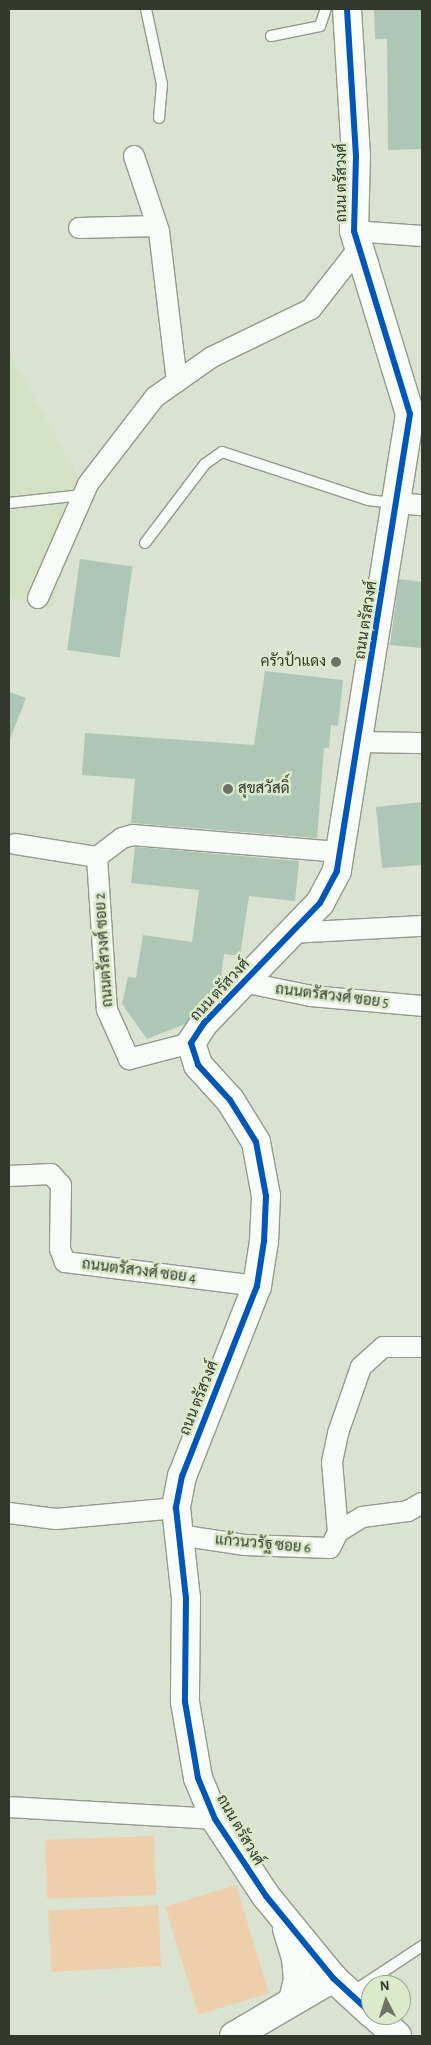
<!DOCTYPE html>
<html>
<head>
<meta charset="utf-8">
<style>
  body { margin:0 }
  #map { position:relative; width:431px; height:2045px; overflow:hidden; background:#dae3d1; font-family:"Alegreya Sans",Sarabun,sans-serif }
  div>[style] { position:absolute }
  .built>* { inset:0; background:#d3e2c4 }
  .green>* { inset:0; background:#edd0ab; transform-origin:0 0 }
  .building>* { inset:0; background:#adc6b5; transform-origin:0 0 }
  .roads { filter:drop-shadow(1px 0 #939a8c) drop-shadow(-1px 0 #939a8c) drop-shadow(0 1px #939a8c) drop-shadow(0 -1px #939a8c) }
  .lane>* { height:10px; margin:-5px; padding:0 5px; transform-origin:5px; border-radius:5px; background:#f9fbf8 }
  .street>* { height:20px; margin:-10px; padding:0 10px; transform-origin:10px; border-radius:10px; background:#f9fbf8 }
  .secondary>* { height:28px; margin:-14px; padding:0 14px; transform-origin:14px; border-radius:14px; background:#f9fbf8 }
  .cycleway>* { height:6px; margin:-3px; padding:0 3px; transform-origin:3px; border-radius:3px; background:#0057b8 }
  .dots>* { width:14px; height:14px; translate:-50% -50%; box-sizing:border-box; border:2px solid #daeaca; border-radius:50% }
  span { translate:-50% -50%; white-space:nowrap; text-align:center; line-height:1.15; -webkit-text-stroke:5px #daeaca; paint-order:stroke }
  .street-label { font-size:15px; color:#32382b }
  .poi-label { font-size:15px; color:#32382b }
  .right { translate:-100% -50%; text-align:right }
  .left { translate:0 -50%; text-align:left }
  .frame { position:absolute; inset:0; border:10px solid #32382b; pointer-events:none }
  .north { position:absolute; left:361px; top:1975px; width:50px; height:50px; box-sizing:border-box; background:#daeaca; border:1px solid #97a38a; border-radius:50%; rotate:355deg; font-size:14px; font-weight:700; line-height:20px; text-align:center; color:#32382b }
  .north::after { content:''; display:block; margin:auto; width:18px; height:22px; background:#6d7465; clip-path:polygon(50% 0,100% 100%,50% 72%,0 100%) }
</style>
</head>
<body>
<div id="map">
  <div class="built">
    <i style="clip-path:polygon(9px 351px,80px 481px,53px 609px,9px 597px)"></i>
  </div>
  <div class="green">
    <i style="left:154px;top:1836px;width:59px;height:109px;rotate:88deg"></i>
    <i style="left:236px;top:1885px;width:113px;height:74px;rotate:73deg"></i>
    <i style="left:158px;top:1905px;width:61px;height:110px;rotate:87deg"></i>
  </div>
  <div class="building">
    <i style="clip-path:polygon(374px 9px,422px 9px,422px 149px,388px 150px,387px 39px,375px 39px)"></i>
    <i style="left:80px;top:559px;width:53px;height:92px;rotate:8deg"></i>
    <i style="clip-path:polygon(399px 579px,422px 582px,422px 648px,390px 645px)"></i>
    <i style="clip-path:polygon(265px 671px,343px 680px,338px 726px,331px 725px,329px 748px,324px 748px,317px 838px,131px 823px,135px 779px,82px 775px,85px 733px,254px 745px)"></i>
    <i style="clip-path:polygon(9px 692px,26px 698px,10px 739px,9px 739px)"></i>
    <i style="clip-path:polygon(422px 802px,422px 865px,382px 868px,376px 807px)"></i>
    <i style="clip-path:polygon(135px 847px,299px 861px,295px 901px,249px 896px,240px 956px,224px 954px,220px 984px,185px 1024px,147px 1039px,122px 1004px,128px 977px,136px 978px,143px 935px,192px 942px,199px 890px,131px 883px)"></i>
  </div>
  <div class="roads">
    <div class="lane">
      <i style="left:146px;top:9px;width:77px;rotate:78deg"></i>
      <i style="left:162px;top:84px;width:34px;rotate:95deg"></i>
      <i style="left:271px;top:36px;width:50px;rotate:-11.5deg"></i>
      <i style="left:320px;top:26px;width:18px;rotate:-71deg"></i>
      <i style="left:9px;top:503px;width:74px;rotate:-6.2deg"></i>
      <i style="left:145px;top:543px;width:99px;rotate:-52.8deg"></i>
      <i style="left:205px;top:464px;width:21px;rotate:-35deg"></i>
      <i style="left:222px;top:452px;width:154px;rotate:18.2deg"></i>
      <i style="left:368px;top:500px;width:26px;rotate:7deg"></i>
      <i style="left:351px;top:1993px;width:85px;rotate:-33.5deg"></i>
    </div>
    <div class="street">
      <i style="left:134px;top:156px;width:79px;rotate:71.6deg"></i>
      <i style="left:159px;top:231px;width:152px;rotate:83.2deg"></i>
      <i style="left:79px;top:228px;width:78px;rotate:-1.5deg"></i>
      <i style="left:354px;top:231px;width:68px;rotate:4.2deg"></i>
      <i style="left:397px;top:503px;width:25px;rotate:5deg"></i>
      <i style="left:38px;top:598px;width:124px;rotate:-66.3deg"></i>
      <i style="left:88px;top:484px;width:110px;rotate:-52.4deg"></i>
      <i style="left:155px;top:397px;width:70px;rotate:-35.1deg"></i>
      <i style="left:212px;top:357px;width:110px;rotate:-25.9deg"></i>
      <i style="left:311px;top:309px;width:76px;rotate:-51.9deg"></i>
      <i style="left:358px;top:742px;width:64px;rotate:0.9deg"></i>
      <i style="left:15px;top:844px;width:83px;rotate:9deg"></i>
      <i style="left:97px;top:857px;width:153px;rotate:86.3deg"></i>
      <i style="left:107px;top:1010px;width:54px;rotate:65.8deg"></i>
      <i style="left:129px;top:1059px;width:64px;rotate:-14.5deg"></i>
      <i style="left:97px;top:857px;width:31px;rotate:-37deg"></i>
      <i style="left:122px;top:838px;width:11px;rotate:-15deg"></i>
      <i style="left:133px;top:835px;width:208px;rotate:4.7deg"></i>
      <i style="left:291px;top:933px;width:131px;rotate:-3.1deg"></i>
      <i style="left:243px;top:982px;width:69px;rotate:11.6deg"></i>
      <i style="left:311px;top:996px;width:111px;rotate:5.1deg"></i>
      <i style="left:9px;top:1176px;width:42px;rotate:-2.7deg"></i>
      <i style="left:51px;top:1174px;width:15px;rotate:48deg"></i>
      <i style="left:61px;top:1185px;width:64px;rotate:90.9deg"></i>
      <i style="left:60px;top:1249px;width:14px;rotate:69deg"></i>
      <i style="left:65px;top:1262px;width:193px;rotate:7.1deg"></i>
      <i style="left:9px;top:1513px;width:47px;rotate:7.3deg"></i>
      <i style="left:56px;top:1519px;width:121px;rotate:-5.2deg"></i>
      <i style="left:338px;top:1532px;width:28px;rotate:-32deg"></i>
      <i style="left:362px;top:1517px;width:46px;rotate:-7.4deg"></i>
      <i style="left:408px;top:1511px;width:16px;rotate:-30deg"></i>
      <i style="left:179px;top:1535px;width:67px;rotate:8.6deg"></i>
      <i style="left:245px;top:1545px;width:85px;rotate:2deg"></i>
      <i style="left:330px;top:1548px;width:18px;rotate:-63deg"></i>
      <i style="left:338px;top:1532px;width:70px;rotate:-94.9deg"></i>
      <i style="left:332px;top:1462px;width:30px;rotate:-78deg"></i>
      <i style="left:338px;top:1433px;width:70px;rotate:-70.8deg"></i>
      <i style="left:361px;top:1367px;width:30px;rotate:-42deg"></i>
      <i style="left:383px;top:1347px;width:39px"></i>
      <i style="left:9px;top:1807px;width:206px;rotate:3.3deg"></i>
    </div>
    <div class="secondary">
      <i style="left:347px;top:9px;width:147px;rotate:86.5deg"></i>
      <i style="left:356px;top:156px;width:75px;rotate:91.5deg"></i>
      <i style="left:354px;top:231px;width:191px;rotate:73deg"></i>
      <i style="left:410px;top:414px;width:463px;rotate:99.1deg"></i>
      <i style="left:337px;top:871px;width:36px;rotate:118deg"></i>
      <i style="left:320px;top:903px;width:167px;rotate:134deg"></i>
      <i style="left:204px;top:1023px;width:24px;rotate:123deg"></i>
      <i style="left:191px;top:1043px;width:23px;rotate:72deg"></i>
      <i style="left:198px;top:1065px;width:47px;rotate:47.6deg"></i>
      <i style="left:230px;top:1100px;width:49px;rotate:58.2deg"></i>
      <i style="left:256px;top:1142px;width:55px;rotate:79.5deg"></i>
      <i style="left:266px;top:1196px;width:45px;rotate:92.5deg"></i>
      <i style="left:264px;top:1241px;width:46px;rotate:98.8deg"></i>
      <i style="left:257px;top:1286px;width:204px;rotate:111.5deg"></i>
      <i style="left:182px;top:1476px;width:33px;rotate:101deg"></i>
      <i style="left:176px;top:1508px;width:91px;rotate:83.7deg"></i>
      <i style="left:186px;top:1598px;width:104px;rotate:90.6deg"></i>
      <i style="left:185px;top:1702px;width:77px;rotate:80.3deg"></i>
      <i style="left:198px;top:1778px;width:44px;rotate:67.5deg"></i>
      <i style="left:215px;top:1819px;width:92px;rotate:56.5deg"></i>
      <i style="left:266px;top:1896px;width:106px;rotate:50.7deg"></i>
      <i style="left:333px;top:1978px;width:52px;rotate:42.6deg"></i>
      <i style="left:287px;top:1929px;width:30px;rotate:73deg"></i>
      <i style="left:296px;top:1958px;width:22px;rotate:85deg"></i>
      <i style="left:298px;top:1980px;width:21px;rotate:104deg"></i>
      <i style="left:374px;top:2015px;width:31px;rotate:42deg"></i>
      <i style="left:234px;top:2036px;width:115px;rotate:-30.4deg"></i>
    </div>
  </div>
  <div class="cycleway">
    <i style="left:347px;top:9px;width:147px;rotate:86.5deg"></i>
    <i style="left:356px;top:156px;width:75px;rotate:91.5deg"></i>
    <i style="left:354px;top:231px;width:191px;rotate:73deg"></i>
    <i style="left:410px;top:414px;width:463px;rotate:99.1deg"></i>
    <i style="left:337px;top:871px;width:36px;rotate:118deg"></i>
    <i style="left:320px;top:903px;width:167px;rotate:134deg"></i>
    <i style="left:204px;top:1023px;width:24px;rotate:123deg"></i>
    <i style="left:191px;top:1043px;width:23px;rotate:72deg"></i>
    <i style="left:198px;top:1065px;width:47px;rotate:47.6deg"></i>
    <i style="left:230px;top:1100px;width:49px;rotate:58.2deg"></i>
    <i style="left:256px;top:1142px;width:55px;rotate:79.5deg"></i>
    <i style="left:266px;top:1196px;width:45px;rotate:92.5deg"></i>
    <i style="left:264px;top:1241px;width:46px;rotate:98.8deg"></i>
    <i style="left:257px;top:1286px;width:204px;rotate:111.5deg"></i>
    <i style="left:182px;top:1476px;width:33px;rotate:101deg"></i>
    <i style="left:176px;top:1508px;width:91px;rotate:83.7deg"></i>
    <i style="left:186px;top:1598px;width:104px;rotate:90.6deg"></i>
    <i style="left:185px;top:1702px;width:77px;rotate:80.3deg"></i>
    <i style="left:198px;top:1778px;width:44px;rotate:67.5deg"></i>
    <i style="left:215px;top:1819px;width:92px;rotate:56.5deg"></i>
    <i style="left:266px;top:1896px;width:106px;rotate:50.7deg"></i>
    <i style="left:333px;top:1978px;width:52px;rotate:42.6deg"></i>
  </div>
  <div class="dots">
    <i style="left:336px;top:662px;background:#6d7465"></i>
    <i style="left:228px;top:789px;background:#6d7465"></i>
  </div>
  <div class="street-label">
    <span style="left:342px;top:183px;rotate:-90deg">ถนน ตรัสวงศ์</span>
    <span style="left:366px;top:620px;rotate:-81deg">ถนน ตรัสวงศ์</span>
    <span style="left:104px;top:950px;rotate:-94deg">ถนนตรัสวงศ์ ซอย 2</span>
    <span style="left:220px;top:990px;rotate:-47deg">ถนน ตรัสวงศ์</span>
    <span style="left:332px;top:996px;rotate:7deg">ถนนตรัสวงศ์ ซอย 5</span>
    <span style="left:139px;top:1271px;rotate:7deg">ถนนตรัสวงศ์ ซอย 4</span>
    <span style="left:199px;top:1398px;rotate:-68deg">ถนน ตรัสวงศ์</span>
    <span style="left:263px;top:1544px;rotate:5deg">แก้วนวรัฐ ซอย 6</span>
    <span style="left:240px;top:1830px;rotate:60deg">ถนน ตรัสวงศ์</span>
  </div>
  <div class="poi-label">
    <span class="right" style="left:326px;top:662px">ครัวป้าแดง</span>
    <span class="left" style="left:238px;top:789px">สุขสวัสดิ์</span>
  </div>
  <div class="frame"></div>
  <div class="north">N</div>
</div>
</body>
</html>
